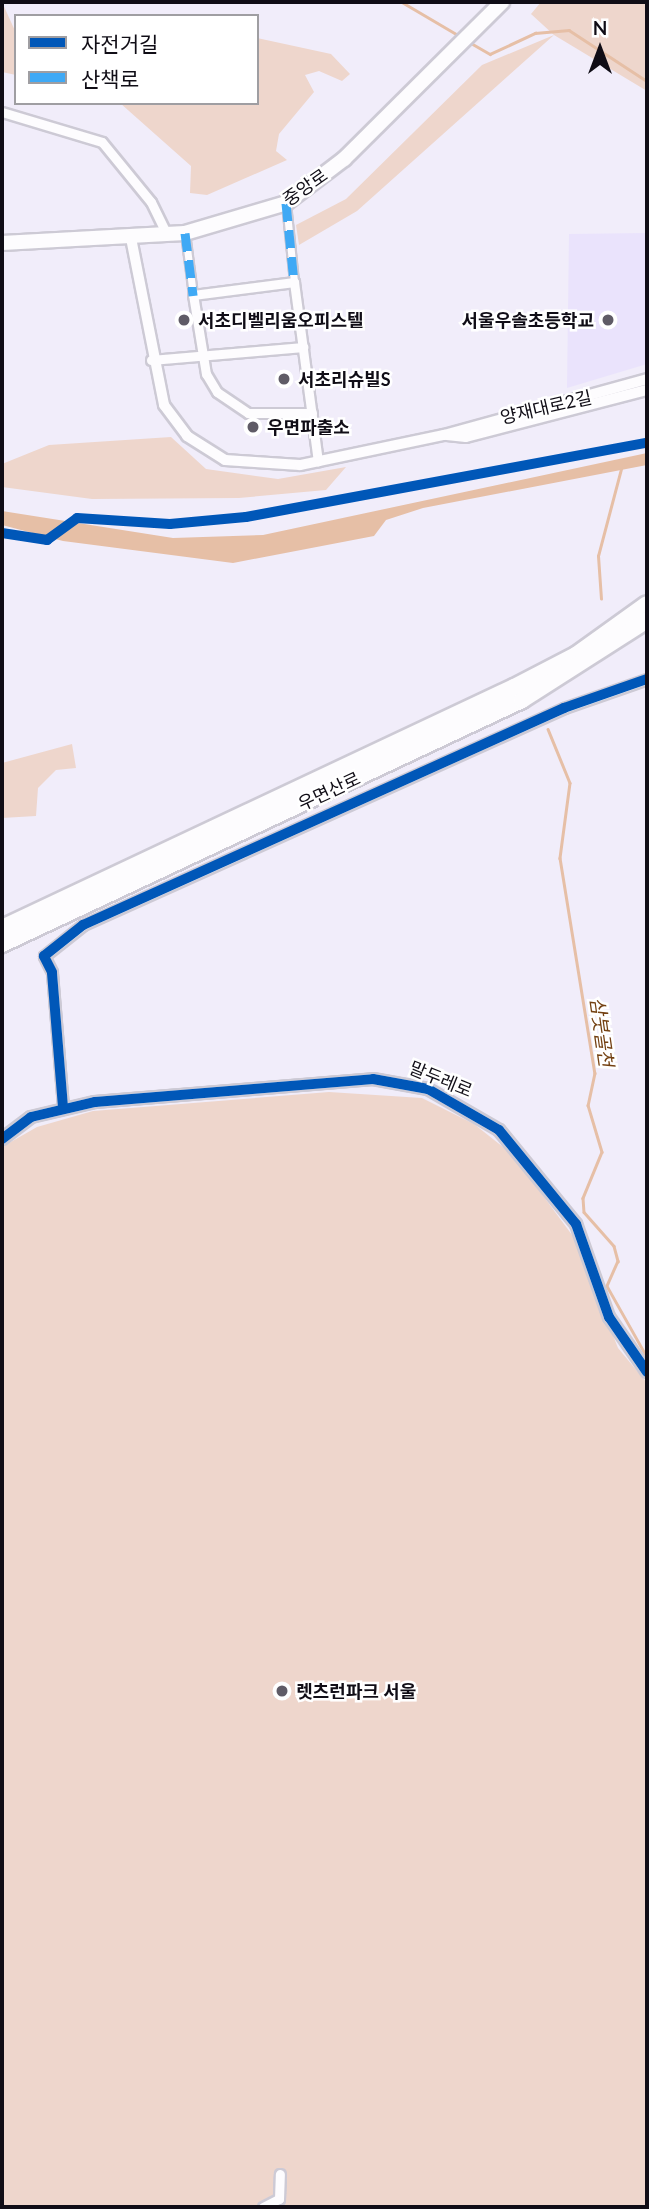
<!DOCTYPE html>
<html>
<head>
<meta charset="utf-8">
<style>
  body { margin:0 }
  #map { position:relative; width:649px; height:2209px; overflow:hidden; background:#f1edfa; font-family:Lato,"Noto Sans KR",sans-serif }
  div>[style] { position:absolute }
  .built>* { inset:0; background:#eae3fc }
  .green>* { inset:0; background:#eed6cc }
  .water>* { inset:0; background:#e6bfa6 }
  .stream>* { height:2.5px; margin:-1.25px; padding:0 1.25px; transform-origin:1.25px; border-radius:1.25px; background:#e6bfa6 }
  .roads { filter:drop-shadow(2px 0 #cdcad5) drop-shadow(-2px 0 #cdcad5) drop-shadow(0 2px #cdcad5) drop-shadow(0 -2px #cdcad5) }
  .pedestrian>* { height:7px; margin:-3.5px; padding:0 3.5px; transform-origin:3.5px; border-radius:3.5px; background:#fdfcfe }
  .minor>* { height:9px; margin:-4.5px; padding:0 4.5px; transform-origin:4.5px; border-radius:4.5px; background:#fdfcfe }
  .tertiary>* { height:10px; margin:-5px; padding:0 5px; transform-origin:5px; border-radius:5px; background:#fdfcfe }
  .primary>* { height:14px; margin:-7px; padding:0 7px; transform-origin:7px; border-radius:7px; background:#fdfcfe }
  .trunk>* { height:16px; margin:-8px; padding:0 8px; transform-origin:8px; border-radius:8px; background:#fdfcfe }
  .quiet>* { height:9px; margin-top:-4.5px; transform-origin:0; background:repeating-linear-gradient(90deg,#3fa9f5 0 18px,transparent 0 27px) }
  .cycleway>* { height:10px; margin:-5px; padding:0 5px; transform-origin:5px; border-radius:5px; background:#0057b8 }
  .dots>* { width:19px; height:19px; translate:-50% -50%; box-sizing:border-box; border:4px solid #fff; border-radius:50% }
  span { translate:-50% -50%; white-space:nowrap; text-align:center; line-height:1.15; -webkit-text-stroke:5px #fff; paint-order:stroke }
  .street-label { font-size:18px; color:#100d16 }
  .poi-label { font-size:18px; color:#100d16; font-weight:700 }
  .left { translate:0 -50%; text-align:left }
  .right { translate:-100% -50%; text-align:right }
  .water-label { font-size:19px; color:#744113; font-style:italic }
  .frame { position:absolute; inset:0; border:4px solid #100d16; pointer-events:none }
  .legend { position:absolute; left:14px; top:14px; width:245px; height:91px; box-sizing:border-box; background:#fff; border:2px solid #9f9ea2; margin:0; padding:9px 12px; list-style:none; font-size:21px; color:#100d16 }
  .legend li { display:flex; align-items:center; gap:14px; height:35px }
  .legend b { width:35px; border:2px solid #9f9ea2 }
  .north { position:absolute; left:565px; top:14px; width:70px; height:70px; -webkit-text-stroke:5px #fff; paint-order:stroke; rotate:0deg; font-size:19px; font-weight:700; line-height:28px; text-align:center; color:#100d16 }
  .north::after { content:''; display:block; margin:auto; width:24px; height:32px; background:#100d16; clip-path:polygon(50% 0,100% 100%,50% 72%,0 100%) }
</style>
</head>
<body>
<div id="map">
  <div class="built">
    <i style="clip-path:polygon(647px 233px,647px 364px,567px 388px,569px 234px)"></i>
  </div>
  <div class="green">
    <i style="clip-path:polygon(2px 2px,16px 33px,16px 75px,2px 72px)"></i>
    <i style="clip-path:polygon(541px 2px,647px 2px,647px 91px,554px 35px,357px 211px,299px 245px,296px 225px,346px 199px,482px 65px,554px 35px,531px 14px)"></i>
    <i style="clip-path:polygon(257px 38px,331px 54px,350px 74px,342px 81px,319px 71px,305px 75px,314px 92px,279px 134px,276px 151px,287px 160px,207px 195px,190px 193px,191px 166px,120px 103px,257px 103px)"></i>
    <i style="clip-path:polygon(171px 437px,206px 469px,278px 479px,346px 467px,326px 490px,239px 498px,92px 499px,2px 487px,2px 464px,49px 445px)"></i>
    <i style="clip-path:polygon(72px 744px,76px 768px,56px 770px,38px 788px,36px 816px,2px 818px,2px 763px)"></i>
    <i style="clip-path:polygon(329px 1092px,422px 1098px,474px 1124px,513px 1155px,575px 1239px,618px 1348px,647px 1383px,647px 2207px,2px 2207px,2px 1147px,37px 1127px,93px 1111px)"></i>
  </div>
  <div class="water">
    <i style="clip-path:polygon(647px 453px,647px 465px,423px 508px,386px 520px,374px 536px,233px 563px,63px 541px,2px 525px,2px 511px,173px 538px,263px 535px)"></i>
  </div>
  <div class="stream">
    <i style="left:402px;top:2px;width:65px;rotate:30.5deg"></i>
    <i style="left:471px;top:43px;width:22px;rotate:30deg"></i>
    <i style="left:490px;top:54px;width:50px;rotate:-25deg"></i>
    <i style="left:535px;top:33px;width:34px;rotate:-5deg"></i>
    <i style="left:569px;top:30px;width:93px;rotate:33.2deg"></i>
    <i style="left:601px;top:599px;width:43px;rotate:-94deg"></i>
    <i style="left:598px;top:556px;width:90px;rotate:-75.2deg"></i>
    <i style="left:548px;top:729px;width:58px;rotate:67.8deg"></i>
    <i style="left:570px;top:783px;width:76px;rotate:97.6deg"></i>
    <i style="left:560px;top:858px;width:218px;rotate:80.8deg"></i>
    <i style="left:595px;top:1073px;width:33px;rotate:102deg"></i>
    <i style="left:588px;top:1105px;width:49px;rotate:73.4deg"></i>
    <i style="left:602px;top:1152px;width:50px;rotate:112.4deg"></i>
    <i style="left:583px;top:1198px;width:14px;rotate:86deg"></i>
    <i style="left:584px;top:1212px;width:45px;rotate:48.6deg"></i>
    <i style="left:614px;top:1246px;width:16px;rotate:75deg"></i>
    <i style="left:618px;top:1261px;width:27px;rotate:114deg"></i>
    <i style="left:607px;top:1286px;width:81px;rotate:60.6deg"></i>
  </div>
  <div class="roads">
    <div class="pedestrian">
      <i style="left:286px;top:203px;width:79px;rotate:84.2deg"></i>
      <i style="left:185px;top:233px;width:63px;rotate:82.6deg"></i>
    </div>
    <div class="minor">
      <i style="left:2px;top:112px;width:104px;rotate:16.7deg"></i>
      <i style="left:102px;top:142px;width:77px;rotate:50.8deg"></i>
      <i style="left:151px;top:202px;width:37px;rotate:64deg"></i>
      <i style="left:151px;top:360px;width:153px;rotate:-4.9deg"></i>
      <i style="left:312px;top:413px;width:64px;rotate:180deg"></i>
      <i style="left:248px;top:413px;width:37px;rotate:-146deg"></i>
      <i style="left:217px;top:392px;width:21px;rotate:-121deg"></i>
      <i style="left:206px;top:374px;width:80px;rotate:-99.3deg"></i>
      <i style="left:193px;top:295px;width:102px;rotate:-7.3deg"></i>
      <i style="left:294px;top:282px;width:181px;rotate:82.4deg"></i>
      <i style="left:63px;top:1107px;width:135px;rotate:-94.7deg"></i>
      <i style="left:52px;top:972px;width:18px;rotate:-117deg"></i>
      <i style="left:44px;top:956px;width:50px;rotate:-38.5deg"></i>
      <i style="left:83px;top:925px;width:528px;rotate:-24.28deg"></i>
      <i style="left:564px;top:708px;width:88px;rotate:-19.3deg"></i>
      <i style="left:263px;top:2207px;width:18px;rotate:-27deg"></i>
      <i style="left:279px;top:2199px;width:25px;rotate:-88deg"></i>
    </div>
    <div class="tertiary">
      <i style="left:131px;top:238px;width:170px;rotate:78.8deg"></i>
      <i style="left:164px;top:405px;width:39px;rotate:53deg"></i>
      <i style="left:187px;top:436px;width:45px;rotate:32.3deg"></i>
      <i style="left:225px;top:460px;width:75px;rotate:3.8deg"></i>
      <i style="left:300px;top:465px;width:147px;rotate:-11.8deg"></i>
      <i style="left:444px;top:435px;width:211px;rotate:-15.4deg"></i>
      <i style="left:447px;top:435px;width:19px;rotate:6deg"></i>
      <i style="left:466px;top:437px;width:187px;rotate:-14.6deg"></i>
      <i style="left:2px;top:1139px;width:36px;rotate:-37deg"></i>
      <i style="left:31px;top:1117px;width:66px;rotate:-13.2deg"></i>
      <i style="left:95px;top:1102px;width:279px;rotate:-4.7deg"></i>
      <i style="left:373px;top:1079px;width:56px;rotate:10.3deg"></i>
      <i style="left:428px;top:1089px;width:82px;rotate:30deg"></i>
      <i style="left:499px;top:1130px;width:122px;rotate:50.7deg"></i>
      <i style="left:576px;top:1224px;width:99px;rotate:70.5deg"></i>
      <i style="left:609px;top:1317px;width:67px;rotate:55.4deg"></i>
    </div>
    <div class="primary">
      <i style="left:2px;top:243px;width:183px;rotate:-3.1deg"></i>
      <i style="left:185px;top:233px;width:105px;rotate:-16.5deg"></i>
      <i style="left:286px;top:203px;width:73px;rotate:-37.2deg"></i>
      <i style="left:344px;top:159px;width:223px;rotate:-44.8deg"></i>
    </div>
    <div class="trunk">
      <i style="left:2px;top:928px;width:566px;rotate:-25.21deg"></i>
      <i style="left:514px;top:687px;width:70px;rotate:-27.3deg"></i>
      <i style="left:576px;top:655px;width:87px;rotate:-35.7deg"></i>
      <i style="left:2px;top:944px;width:574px;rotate:-25.14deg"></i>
      <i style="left:522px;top:700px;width:148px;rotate:-32.6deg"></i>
    </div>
  </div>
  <div class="quiet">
    <i style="left:286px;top:203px;width:79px;rotate:84.2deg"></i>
    <i style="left:185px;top:233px;width:63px;rotate:82.6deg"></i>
  </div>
  <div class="cycleway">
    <i style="left:2px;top:533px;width:46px;rotate:8.8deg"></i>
    <i style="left:47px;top:540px;width:37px;rotate:-36deg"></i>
    <i style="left:77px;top:518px;width:93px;rotate:3.7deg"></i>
    <i style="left:170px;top:524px;width:76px;rotate:-5.3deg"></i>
    <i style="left:246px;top:517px;width:408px;rotate:-10.5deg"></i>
    <i style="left:63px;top:1107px;width:135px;rotate:-94.7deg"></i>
    <i style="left:52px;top:972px;width:18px;rotate:-117deg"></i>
    <i style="left:44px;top:956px;width:50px;rotate:-38.5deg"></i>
    <i style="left:83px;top:925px;width:528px;rotate:-24.28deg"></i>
    <i style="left:564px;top:708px;width:88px;rotate:-19.3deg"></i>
    <i style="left:2px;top:1139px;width:36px;rotate:-37deg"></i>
    <i style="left:31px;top:1117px;width:66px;rotate:-13.2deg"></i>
    <i style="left:95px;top:1102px;width:279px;rotate:-4.7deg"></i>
    <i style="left:373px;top:1079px;width:56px;rotate:10.3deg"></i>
    <i style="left:428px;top:1089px;width:82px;rotate:30deg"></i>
    <i style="left:499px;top:1130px;width:122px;rotate:50.7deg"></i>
    <i style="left:576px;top:1224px;width:99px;rotate:70.5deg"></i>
    <i style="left:609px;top:1317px;width:67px;rotate:55.4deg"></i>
  </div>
  <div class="dots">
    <i style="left:184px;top:320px;background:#5f5b66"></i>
    <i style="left:608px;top:320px;background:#5f5b66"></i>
    <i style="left:284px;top:379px;background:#5f5b66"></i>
    <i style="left:253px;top:427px;background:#5f5b66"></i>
    <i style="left:282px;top:1691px;background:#5f5b66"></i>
  </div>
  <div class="street-label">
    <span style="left:305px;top:187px;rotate:-35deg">중앙로</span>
    <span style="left:546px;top:407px;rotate:-13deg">양재대로2길</span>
    <span style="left:329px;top:791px;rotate:-25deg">우면산로</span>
    <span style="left:441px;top:1079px;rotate:22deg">말두레로</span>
  </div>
  <div class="poi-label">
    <span class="left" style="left:198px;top:320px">서초디벨리움오피스텔</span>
    <span class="right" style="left:594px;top:320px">서울우솔초등학교</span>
    <span class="left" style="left:298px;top:379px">서초리슈빌S</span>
    <span class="left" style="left:267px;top:427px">우면파출소</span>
    <span class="left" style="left:296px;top:1691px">렛츠런파크 서울</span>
  </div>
  <div class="water-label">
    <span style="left:602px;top:1032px;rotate:82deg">삼붓골천</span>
  </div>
  <div class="frame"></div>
  <ul class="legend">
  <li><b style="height:9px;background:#0057b8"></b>자전거길</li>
  <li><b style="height:9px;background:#3fa9f5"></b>산책로</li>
  </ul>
  <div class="north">N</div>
</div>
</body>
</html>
